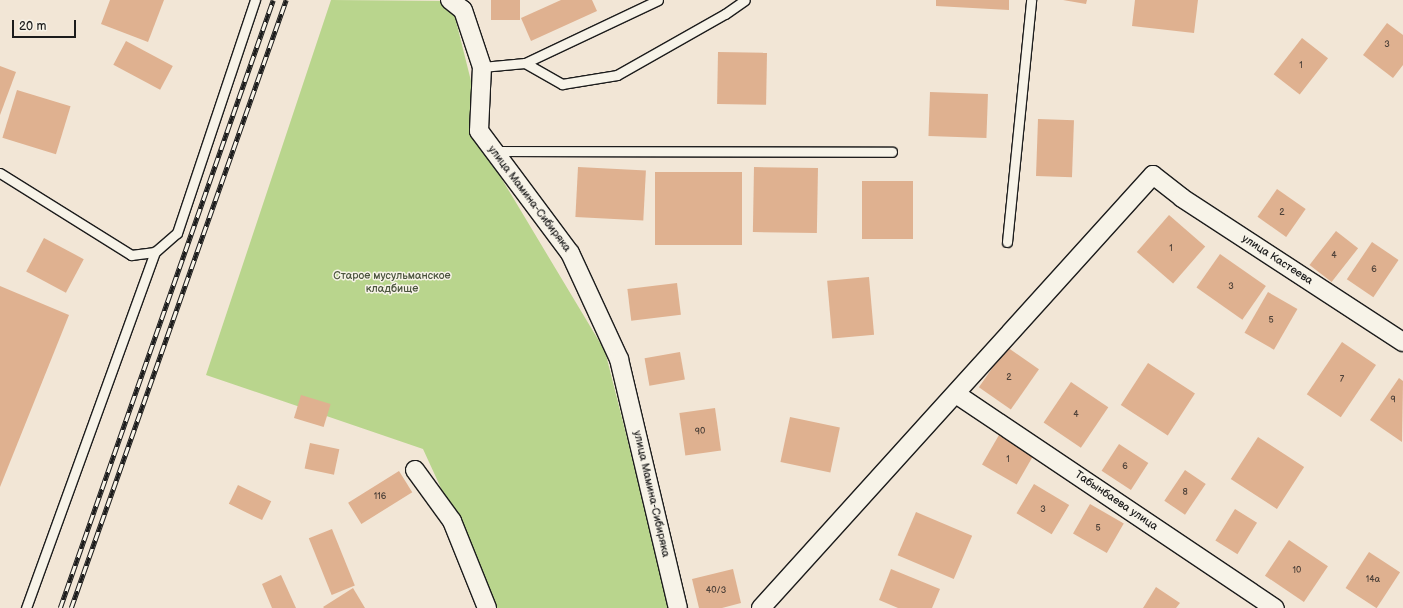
<!DOCTYPE html>
<html>
<head>
<meta charset="utf-8">
<style>
  body { margin:0 }
  #map { position:relative; width:1403px; height:608px; overflow:hidden; background:#f2e6d6; font-family:"Balsamiq Sans",sans-serif }
  div>[style] { position:absolute }
  .green>* { inset:0; background:#b9d58d }
  .building>* { inset:0; background:#dfb190; transform-origin:0 0 }
  .roads { filter:drop-shadow(1px 0 #1c1c1c) drop-shadow(-1px 0 #1c1c1c) drop-shadow(0 1px #1c1c1c) drop-shadow(0 -1px #1c1c1c) }
  .service>* { height:9px; margin:-4.5px; padding:0 4.5px; transform-origin:4.5px; border-radius:4.5px; background:#f7f3e8 }
  .minor>* { height:18px; margin:-9px; padding:0 9px; transform-origin:9px; border-radius:9px; background:#f7f3e8 }
  .rail>* { height:4.5px; margin-top:-2.25px; transform-origin:0; background:repeating-linear-gradient(90deg,#f7f3e8 0 9px,#1c1c1c 0 18px); box-sizing:border-box; border-block:1px solid #1c1c1c }
  span { translate:-50% -50%; white-space:nowrap; text-align:center; line-height:1.15; -webkit-text-stroke:3px #f7f3e8; paint-order:stroke }
  .number-label { font-size:9px; color:#4d4139 }
  .number-label span { -webkit-text-stroke-width:0 }
  .street-label { font-size:11px; color:#1c1c1c }
  .park-label { font-size:11px; color:#4b543e }
  .scale { position:absolute; left:12px; top:20px; width:64px; height:18px; box-sizing:border-box; border:2px solid #1c1c1c; border-top:0; padding-left:5px; font-size:12px; line-height:14px; white-space:nowrap; color:#1c1c1c; -webkit-text-stroke:3px #f7f3e8; paint-order:stroke }
</style>
</head>
<body>
<div id="map">
  <div class="green">
    <i style="clip-path:polygon(331px 0,451px 1px,491px 161px,605px 351px,670px 608px,496px 608px,423px 449px,206px 375px)"></i>
  </div>
  <div class="building">
    <i style="clip-path:polygon(110px 0,164px 0,148px 42px,101px 24px)"></i>
    <i style="left:491px;top:0;width:29px;height:20px"></i>
    <i style="clip-path:polygon(561px 0,592px 0,597px 11px,531px 41px,521px 18px)"></i>
    <i style="clip-path:polygon(936px 0,1009px 0,1009px 10px,936px 6px)"></i>
    <i style="clip-path:polygon(1063px 0,1087px 0,1086px 4px)"></i>
    <i style="clip-path:polygon(1135px 0,1198px 0,1194px 33px,1132px 26px)"></i>
    <i style="clip-path:polygon(1387px 23px,1403px 35px,1403px 65px,1393px 78px,1363px 55px)"></i>
    <i style="left:1302px;top:38px;width:33px;height:46px;rotate:38deg"></i>
    <i style="left:126px;top:41px;width:53px;height:27px;rotate:28deg"></i>
    <i style="left:718px;top:52px;width:49px;height:52px;rotate:1deg"></i>
    <i style="clip-path:polygon(0 66px,16px 72px,0 115px)"></i>
    <i style="left:17px;top:90px;width:56px;height:50px;rotate:17deg"></i>
    <i style="left:930px;top:92px;width:58px;height:44px;rotate:2deg"></i>
    <i style="left:1038px;top:119px;width:36px;height:57px;rotate:2deg"></i>
    <i style="left:578px;top:167px;width:68px;height:50px;rotate:3deg"></i>
    <i style="left:754px;top:167px;width:64px;height:65px;rotate:1deg"></i>
    <i style="left:655px;top:172px;width:87px;height:73px"></i>
    <i style="left:862px;top:181px;width:51px;height:58px"></i>
    <i style="left:1277px;top:189px;width:35px;height:34px;rotate:35deg"></i>
    <i style="left:1169px;top:215px;width:48px;height:49px;rotate:41deg"></i>
    <i style="left:1336px;top:231px;width:28px;height:43px;rotate:38deg"></i>
    <i style="left:44px;top:238px;width:45px;height:38px;rotate:28deg"></i>
    <i style="left:1372px;top:242px;width:32px;height:45px;rotate:34deg"></i>
    <i style="left:1220px;top:254px;width:56px;height:41px;rotate:35deg"></i>
    <i style="left:869px;top:277px;width:58px;height:42px;rotate:85deg"></i>
    <i style="left:677px;top:283px;width:32px;height:50px;rotate:83deg"></i>
    <i style="clip-path:polygon(0 286px,69px 315px,0 487px)"></i>
    <i style="left:1268px;top:292px;width:34px;height:47px;rotate:30deg"></i>
    <i style="left:1342px;top:342px;width:41px;height:63px;rotate:34deg"></i>
    <i style="left:1007px;top:347px;width:39px;height:49px;rotate:35deg"></i>
    <i style="left:680px;top:352px;width:28px;height:36px;rotate:80deg"></i>
    <i style="left:1148px;top:363px;width:56px;height:50px;rotate:33deg"></i>
    <i style="clip-path:polygon(1399px 378px,1403px 381px,1402px 442px,1370px 420px)"></i>
    <i style="left:1071px;top:382px;width:45px;height:49px;rotate:34deg"></i>
    <i style="left:301px;top:395px;width:31px;height:24px;rotate:17deg"></i>
    <i style="left:715px;top:408px;width:43px;height:36px;rotate:82deg"></i>
    <i style="left:790px;top:417px;width:51px;height:46px;rotate:12deg"></i>
    <i style="left:999px;top:435px;width:40px;height:34px;rotate:30deg"></i>
    <i style="left:1258px;top:437px;width:55px;height:50px;rotate:33deg"></i>
    <i style="left:310px;top:443px;width:30px;height:26px;rotate:12deg"></i>
    <i style="left:1119px;top:444px;width:35px;height:32px;rotate:33deg"></i>
    <i style="left:1185px;top:470px;width:25px;height:37px;rotate:34deg"></i>
    <i style="left:399px;top:471px;width:25px;height:60px;rotate:58deg"></i>
    <i style="left:1034px;top:484px;width:41px;height:34px;rotate:31deg"></i>
    <i style="left:238px;top:485px;width:37px;height:21px;rotate:26deg"></i>
    <i style="left:1090px;top:504px;width:39px;height:34px;rotate:30deg"></i>
    <i style="left:1235px;top:509px;width:26px;height:37px;rotate:32deg"></i>
    <i style="left:916px;top:512px;width:61px;height:47px;rotate:23deg"></i>
    <i style="left:332px;top:529px;width:61px;height:25px;rotate:68deg"></i>
    <i style="left:1289px;top:540px;width:47px;height:43px;rotate:34deg"></i>
    <i style="left:1369px;top:552px;width:37px;height:43px;rotate:33deg"></i>
    <i style="clip-path:polygon(733px 569px,741px 603px,722px 608px,699px 608px,692px 579px)"></i>
    <i style="clip-path:polygon(891px 569px,940px 589px,932px 608px,898px 608px,879px 600px)"></i>
    <i style="clip-path:polygon(281px 575px,296px 608px,272px 608px,262px 584px)"></i>
    <i style="clip-path:polygon(1156px 587px,1180px 603px,1176px 608px,1143px 608px)"></i>
    <i style="clip-path:polygon(353px 588px,365px 608px,324px 608px,323px 607px)"></i>
  </div>
  <div class="roads">
    <div class="service">
      <i style="left:525px;top:63px;width:147px;rotate:-25.3deg"></i>
      <i style="left:482px;top:67px;width:43px;rotate:-5.3deg"></i>
      <i style="left:525px;top:63px;width:43px;rotate:29.6deg"></i>
      <i style="left:562px;top:84px;width:56px;rotate:-9.3deg"></i>
      <i style="left:617px;top:75px;width:124px;rotate:-29.5deg"></i>
      <i style="left:725px;top:14px;width:24px;rotate:-35deg"></i>
      <i style="left:493px;top:151px;width:399px;rotate:0.1deg"></i>
      <i style="left:0;top:173px;width:155px;rotate:32deg"></i>
      <i style="left:131px;top:255px;width:24px;rotate:-7deg"></i>
      <i style="left:155px;top:252px;width:29px;rotate:-41deg"></i>
      <i style="left:177px;top:233px;width:246px;rotate:-71.5deg"></i>
      <i style="left:1007px;top:242px;width:243px;rotate:-84.3deg"></i>
      <i style="left:26px;top:608px;width:379px;rotate:-70.1deg"></i>
    </div>
    <div class="minor">
      <i style="left:450px;top:0;width:16px;rotate:38deg"></i>
      <i style="left:463px;top:10px;width:60px;rotate:71.6deg"></i>
      <i style="left:482px;top:67px;width:64px;rotate:92.7deg"></i>
      <i style="left:479px;top:131px;width:152px;rotate:53.3deg"></i>
      <i style="left:570px;top:253px;width:117px;rotate:65.2deg"></i>
      <i style="left:619px;top:359px;width:256px;rotate:76.7deg"></i>
      <i style="left:956px;top:394px;width:384px;rotate:33.9deg"></i>
      <i style="left:415px;top:470px;width:63px;rotate:54deg"></i>
      <i style="left:452px;top:521px;width:94px;rotate:68.1deg"></i>
      <i style="left:761px;top:608px;width:584px;rotate:-47.85deg"></i>
      <i style="left:1153px;top:175px;width:37px;rotate:38deg"></i>
      <i style="left:1182px;top:198px;width:264px;rotate:33.1deg"></i>
    </div>
  </div>
  <div class="rail">
    <i style="left:60px;top:608px;width:644px;rotate:-70.69deg"></i>
    <i style="left:71px;top:608px;width:645px;rotate:-70.53deg"></i>
  </div>
  <div class="number-label">
    <span style="left:1387px;top:45px">3</span>
    <span style="left:1301px;top:66px">1</span>
    <span style="left:1282px;top:213px">2</span>
    <span style="left:1171px;top:249px">1</span>
    <span style="left:1334px;top:256px">4</span>
    <span style="left:1374px;top:270px">6</span>
    <span style="left:1231px;top:287px">3</span>
    <span style="left:1271px;top:321px">5</span>
    <span style="left:1009px;top:378px">2</span>
    <span style="left:1342px;top:380px">7</span>
    <span style="left:1393px;top:400px">9</span>
    <span style="left:1076px;top:415px">4</span>
    <span style="left:700px;top:432px">90</span>
    <span style="left:1008px;top:460px">1</span>
    <span style="left:1125px;top:467px">6</span>
    <span style="left:1185px;top:493px">8</span>
    <span style="left:380px;top:497px">116</span>
    <span style="left:1043px;top:510px">3</span>
    <span style="left:1098px;top:529px">5</span>
    <span style="left:1297px;top:571px">10</span>
    <span style="left:1373px;top:580px">14а</span>
    <span style="left:716px;top:591px">40/3</span>
  </div>
  <div class="street-label">
    <span style="left:529px;top:199px;rotate:53deg">улица Мамина-Сибиряка</span>
    <span style="left:1277px;top:260px;rotate:33deg">улица Кастеева</span>
    <span style="left:651px;top:494px;rotate:77deg">улица Мамина-Сибиряка</span>
    <span style="left:1116px;top:501px;rotate:34deg">Табынбаева улица</span>
  </div>
  <div class="park-label">
    <span style="left:392px;top:283px">Старое мусульманское<br>кладбище</span>
  </div>
  <div class="scale">20 m</div>
</div>
</body>
</html>
